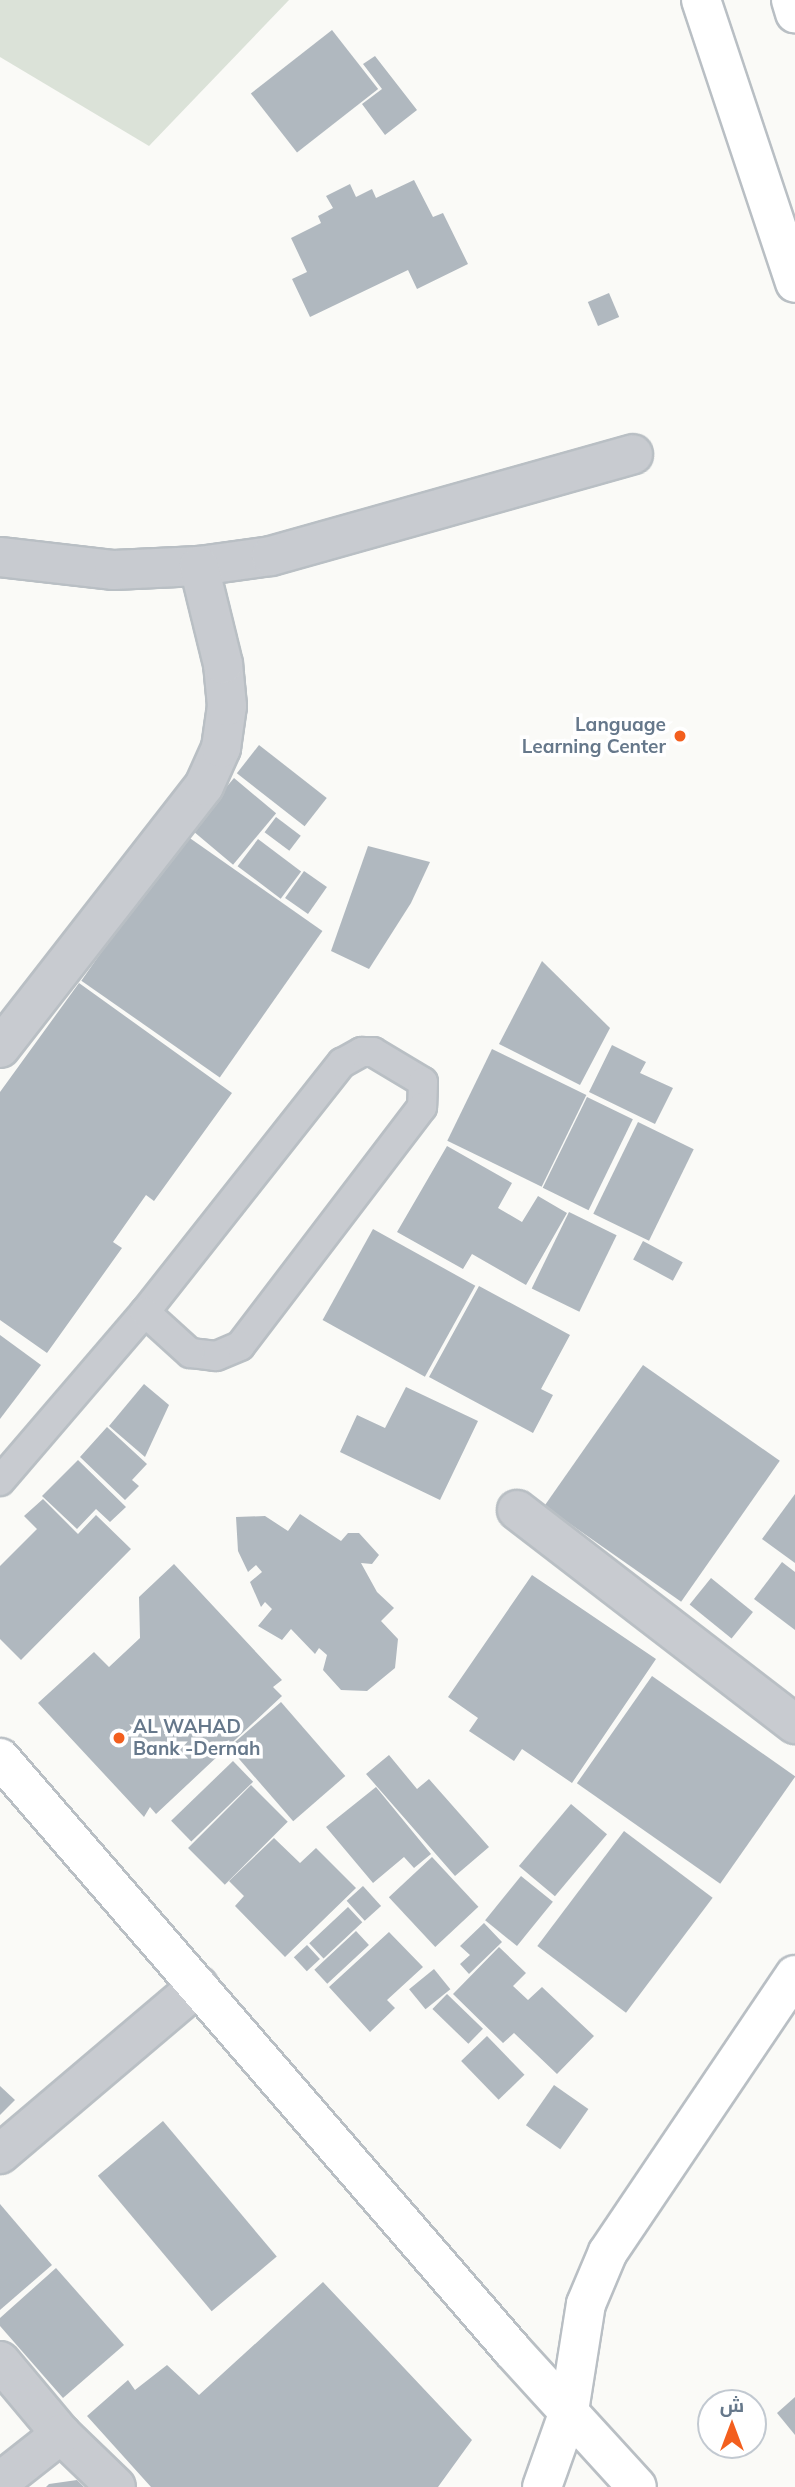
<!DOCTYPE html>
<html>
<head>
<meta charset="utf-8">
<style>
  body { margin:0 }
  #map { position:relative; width:795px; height:2487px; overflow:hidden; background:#fafaf7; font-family:Mulish,Cairo,sans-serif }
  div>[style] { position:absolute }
  .green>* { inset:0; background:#dbe2d8 }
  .building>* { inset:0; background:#b0b8bf; transform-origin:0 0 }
  .roads { filter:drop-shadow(2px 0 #b9bfc4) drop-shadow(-2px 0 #b9bfc4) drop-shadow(0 2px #b9bfc4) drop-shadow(0 -2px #b9bfc4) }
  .lane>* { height:28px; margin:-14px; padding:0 14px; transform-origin:14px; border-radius:14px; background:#c8cbd0 }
  .street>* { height:38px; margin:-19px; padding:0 19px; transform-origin:19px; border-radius:19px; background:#c8cbd0 }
  .secondary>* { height:38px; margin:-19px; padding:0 19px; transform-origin:19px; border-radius:19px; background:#fff }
  .highway>* { height:38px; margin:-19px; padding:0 19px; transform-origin:19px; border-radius:19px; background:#fff }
  .dots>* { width:19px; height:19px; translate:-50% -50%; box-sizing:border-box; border:4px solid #fff; border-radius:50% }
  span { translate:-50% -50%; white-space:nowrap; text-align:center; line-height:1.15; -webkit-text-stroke:7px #fff; paint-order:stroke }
  .poi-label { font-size:19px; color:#66788b; font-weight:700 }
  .right { translate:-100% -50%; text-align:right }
  .left { translate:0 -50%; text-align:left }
  .north { position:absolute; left:697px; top:2389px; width:70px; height:70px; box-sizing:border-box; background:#fff; border:2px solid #c2c9d1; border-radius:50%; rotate:0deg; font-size:19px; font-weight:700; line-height:28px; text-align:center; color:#66788b }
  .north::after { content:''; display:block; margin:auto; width:24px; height:32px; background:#f35f1e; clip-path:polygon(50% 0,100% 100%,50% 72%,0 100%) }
</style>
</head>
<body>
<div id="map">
  <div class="green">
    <i style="clip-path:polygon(0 0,289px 0,149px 146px,0 57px)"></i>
  </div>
  <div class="building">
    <i style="left:332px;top:30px;width:75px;height:103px;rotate:52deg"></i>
    <i style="clip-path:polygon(375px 56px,417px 110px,385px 135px,362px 104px,382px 89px,363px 64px)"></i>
    <i style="clip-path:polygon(414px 180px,433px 217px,443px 213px,468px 264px,417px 289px,408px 270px,310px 317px,292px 279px,307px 272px,291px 238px,321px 223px,318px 216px,333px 208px,326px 196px,350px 184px,356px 197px,372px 189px,376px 198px)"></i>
    <i style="left:609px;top:293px;width:26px;height:23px;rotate:67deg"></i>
    <i style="left:259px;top:745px;width:86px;height:36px;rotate:38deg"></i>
    <i style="left:234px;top:778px;width:55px;height:67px;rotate:40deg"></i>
    <i style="left:276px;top:817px;width:31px;height:19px;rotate:37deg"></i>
    <i style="left:184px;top:834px;width:169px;height:179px;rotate:35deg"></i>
    <i style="left:258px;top:839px;width:54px;height:34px;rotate:37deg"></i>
    <i style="clip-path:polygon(368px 846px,430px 862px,411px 903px,369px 969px,331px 951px)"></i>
    <i style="left:304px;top:871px;width:28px;height:33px;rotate:35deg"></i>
    <i style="clip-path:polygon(542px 961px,610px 1028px,580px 1085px,499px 1044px)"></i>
    <i style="clip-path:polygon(79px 983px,232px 1093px,154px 1201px,146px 1195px,113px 1242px,122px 1248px,47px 1353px,0 1320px,0 1092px)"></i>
    <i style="clip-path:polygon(612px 1045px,646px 1062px,640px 1073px,673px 1088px,655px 1124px,589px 1092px)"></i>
    <i style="left:492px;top:1049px;width:105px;height:102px;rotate:26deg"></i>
    <i style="left:587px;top:1097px;width:51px;height:101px;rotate:26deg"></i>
    <i style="left:638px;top:1122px;width:62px;height:102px;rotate:26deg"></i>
    <i style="clip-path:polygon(447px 1146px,512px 1183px,498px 1208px,522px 1222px,538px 1196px,567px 1213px,526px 1285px,472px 1254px,463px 1269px,397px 1232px)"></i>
    <i style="left:569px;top:1212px;width:53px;height:85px;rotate:26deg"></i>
    <i style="left:373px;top:1229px;width:117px;height:104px;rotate:29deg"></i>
    <i style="left:643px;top:1241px;width:45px;height:21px;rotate:28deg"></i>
    <i style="clip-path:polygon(479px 1286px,570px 1335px,541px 1389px,553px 1395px,533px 1433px,429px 1377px)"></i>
    <i style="clip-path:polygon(0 1335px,41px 1365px,0 1419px)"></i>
    <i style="left:643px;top:1365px;width:167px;height:172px;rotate:35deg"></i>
    <i style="clip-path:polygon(144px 1384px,169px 1405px,145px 1457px,109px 1426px)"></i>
    <i style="clip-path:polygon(406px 1387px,478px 1421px,440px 1500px,340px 1452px,357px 1415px,385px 1428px)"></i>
    <i style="clip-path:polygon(107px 1427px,147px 1464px,132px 1480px,139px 1486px,125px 1500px,80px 1457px)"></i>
    <i style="clip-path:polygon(78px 1460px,126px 1507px,110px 1522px,96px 1509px,77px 1529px,42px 1496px)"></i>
    <i style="clip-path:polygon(795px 1494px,795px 1563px,762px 1539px)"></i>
    <i style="clip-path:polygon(43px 1499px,78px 1534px,96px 1515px,131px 1549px,21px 1660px,0 1639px,0 1566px,37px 1529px,24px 1516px)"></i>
    <i style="clip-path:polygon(300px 1514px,341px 1541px,348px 1533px,359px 1533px,379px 1555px,372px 1564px,361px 1563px,377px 1592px,394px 1608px,381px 1621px,398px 1639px,395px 1668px,367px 1691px,341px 1690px,323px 1670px,327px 1655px,319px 1648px,315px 1654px,291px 1629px,282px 1640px,258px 1626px,272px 1609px,265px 1602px,261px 1607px,250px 1582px,262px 1572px,256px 1565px,248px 1572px,238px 1551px,236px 1517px,265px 1516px,288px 1531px)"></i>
    <i style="clip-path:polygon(782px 1562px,795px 1572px,795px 1630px,754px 1599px)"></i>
    <i style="clip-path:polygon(174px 1564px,282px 1680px,273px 1687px,282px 1696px,156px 1814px,150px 1807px,144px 1817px,38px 1703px,94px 1652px,109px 1667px,140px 1638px,139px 1597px)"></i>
    <i style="clip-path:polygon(532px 1575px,656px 1659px,572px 1783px,522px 1749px,514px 1761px,469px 1731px,478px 1718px,448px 1697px)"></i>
    <i style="left:711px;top:1578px;width:54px;height:34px;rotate:39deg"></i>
    <i style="left:652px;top:1676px;width:175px;height:131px;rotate:35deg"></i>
    <i style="left:281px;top:1702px;width:98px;height:69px;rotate:49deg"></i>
    <i style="clip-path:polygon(389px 1755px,417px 1789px,429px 1779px,489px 1847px,455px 1876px,366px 1774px)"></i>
    <i style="left:233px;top:1761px;width:29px;height:86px;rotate:46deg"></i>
    <i style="left:251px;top:1785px;width:52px;height:89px;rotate:45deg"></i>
    <i style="clip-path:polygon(376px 1787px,431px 1854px,414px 1868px,404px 1857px,373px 1883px,326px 1827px)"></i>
    <i style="left:571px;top:1804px;width:47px;height:81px;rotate:40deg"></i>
    <i style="left:624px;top:1831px;width:111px;height:144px;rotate:37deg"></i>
    <i style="clip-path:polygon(274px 1838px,300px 1863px,316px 1848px,356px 1888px,285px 1957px,235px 1906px,244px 1896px,229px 1881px)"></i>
    <i style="left:432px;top:1857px;width:68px;height:59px;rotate:47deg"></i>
    <i style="left:521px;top:1876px;width:41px;height:57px;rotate:39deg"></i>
    <i style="left:363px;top:1886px;width:27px;height:22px;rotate:48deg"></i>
    <i style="left:348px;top:1907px;width:21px;height:53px;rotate:47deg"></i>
    <i style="clip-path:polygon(484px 1923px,502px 1942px,469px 1974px,460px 1964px,470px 1955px,460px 1946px)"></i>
    <i style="left:356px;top:1931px;width:19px;height:57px;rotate:47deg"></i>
    <i style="clip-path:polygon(389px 1932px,423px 1967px,387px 2000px,395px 2008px,370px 2032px,329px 1987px)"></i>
    <i style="left:307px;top:1945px;width:19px;height:18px;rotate:47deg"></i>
    <i style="clip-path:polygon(499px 1947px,526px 1973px,513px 1986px,528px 2000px,542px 1987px,594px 2036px,557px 2074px,514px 2033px,503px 2043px,453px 1994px)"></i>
    <i style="left:434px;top:1969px;width:26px;height:32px;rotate:51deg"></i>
    <i style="left:447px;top:1994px;width:50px;height:21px;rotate:44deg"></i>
    <i style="left:487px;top:2036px;width:54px;height:36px;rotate:46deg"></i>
    <i style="left:554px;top:2085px;width:42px;height:49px;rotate:35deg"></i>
    <i style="clip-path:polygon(0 2086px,15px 2100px,0 2115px)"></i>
    <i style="left:163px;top:2121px;width:177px;height:85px;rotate:50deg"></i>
    <i style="clip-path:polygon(0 2204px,52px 2265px,0 2310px)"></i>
    <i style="clip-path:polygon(56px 2268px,124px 2345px,63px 2398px,0 2326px,0 2318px)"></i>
    <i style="clip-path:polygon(323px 2282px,472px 2440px,438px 2487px,151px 2487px,87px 2416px,128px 2380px,135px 2390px,167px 2365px,199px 2395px)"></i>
    <i style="clip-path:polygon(795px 2397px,795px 2435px,777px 2413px)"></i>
    <i style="clip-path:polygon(77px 2480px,84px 2487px,46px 2487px,49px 2484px)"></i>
  </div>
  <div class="roads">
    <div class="lane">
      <i style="left:0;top:1481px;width:223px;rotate:-49.4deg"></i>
      <i style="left:145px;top:1312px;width:318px;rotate:-51.7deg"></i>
      <i style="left:342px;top:1063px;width:23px;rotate:-29deg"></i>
      <i style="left:362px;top:1052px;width:11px"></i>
      <i style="left:373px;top:1052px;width:58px;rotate:31deg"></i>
      <i style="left:423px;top:1082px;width:25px;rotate:92deg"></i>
      <i style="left:422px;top:1107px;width:300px;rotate:127.3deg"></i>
      <i style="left:240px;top:1346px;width:26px;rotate:157deg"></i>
      <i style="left:216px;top:1356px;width:26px;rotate:-173deg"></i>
      <i style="left:190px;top:1353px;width:61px;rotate:-137.7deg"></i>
    </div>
    <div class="street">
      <i style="left:0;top:557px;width:115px;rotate:6.5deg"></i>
      <i style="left:114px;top:570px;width:85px;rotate:-2.7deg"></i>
      <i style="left:199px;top:566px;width:73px;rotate:-7.9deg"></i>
      <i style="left:271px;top:556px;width:376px;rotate:-15.7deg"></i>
      <i style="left:0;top:1048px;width:332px;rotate:-52.1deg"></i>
      <i style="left:204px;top:786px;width:42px;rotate:-65.9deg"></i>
      <i style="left:221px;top:748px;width:42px;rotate:-81.9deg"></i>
      <i style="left:227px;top:706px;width:42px;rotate:-95.4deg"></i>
      <i style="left:223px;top:664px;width:101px;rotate:-103.8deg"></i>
      <i style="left:517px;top:1510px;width:351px;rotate:37.6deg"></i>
      <i style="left:0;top:2154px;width:260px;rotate:-40.3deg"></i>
      <i style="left:0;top:2361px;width:95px;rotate:50.1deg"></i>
      <i style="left:61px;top:2434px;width:76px;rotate:43.9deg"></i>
      <i style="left:0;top:2482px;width:78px;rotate:-38.2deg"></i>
    </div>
    <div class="secondary">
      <i style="left:0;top:1758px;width:783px;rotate:49.14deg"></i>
      <i style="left:512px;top:2350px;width:185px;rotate:47.6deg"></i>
      <i style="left:542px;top:2487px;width:81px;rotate:-70.4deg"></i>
      <i style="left:569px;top:2411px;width:108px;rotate:-81deg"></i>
      <i style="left:586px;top:2304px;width:56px;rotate:-67.1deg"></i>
      <i style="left:608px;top:2252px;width:334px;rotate:-56deg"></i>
    </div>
    <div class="highway">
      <i style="left:701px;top:0;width:298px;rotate:71.6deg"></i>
      <i style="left:791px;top:0;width:14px;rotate:73deg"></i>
    </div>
  </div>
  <div class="dots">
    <i style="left:680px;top:736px;background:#f35f1e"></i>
    <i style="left:119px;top:1738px;background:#f35f1e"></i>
  </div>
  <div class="poi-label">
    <span class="right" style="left:666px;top:736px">Language<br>Learning Center</span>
    <span class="left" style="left:133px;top:1738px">AL WAHAD<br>Bank -Dernah</span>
  </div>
  <div class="north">ش</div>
</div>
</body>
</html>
